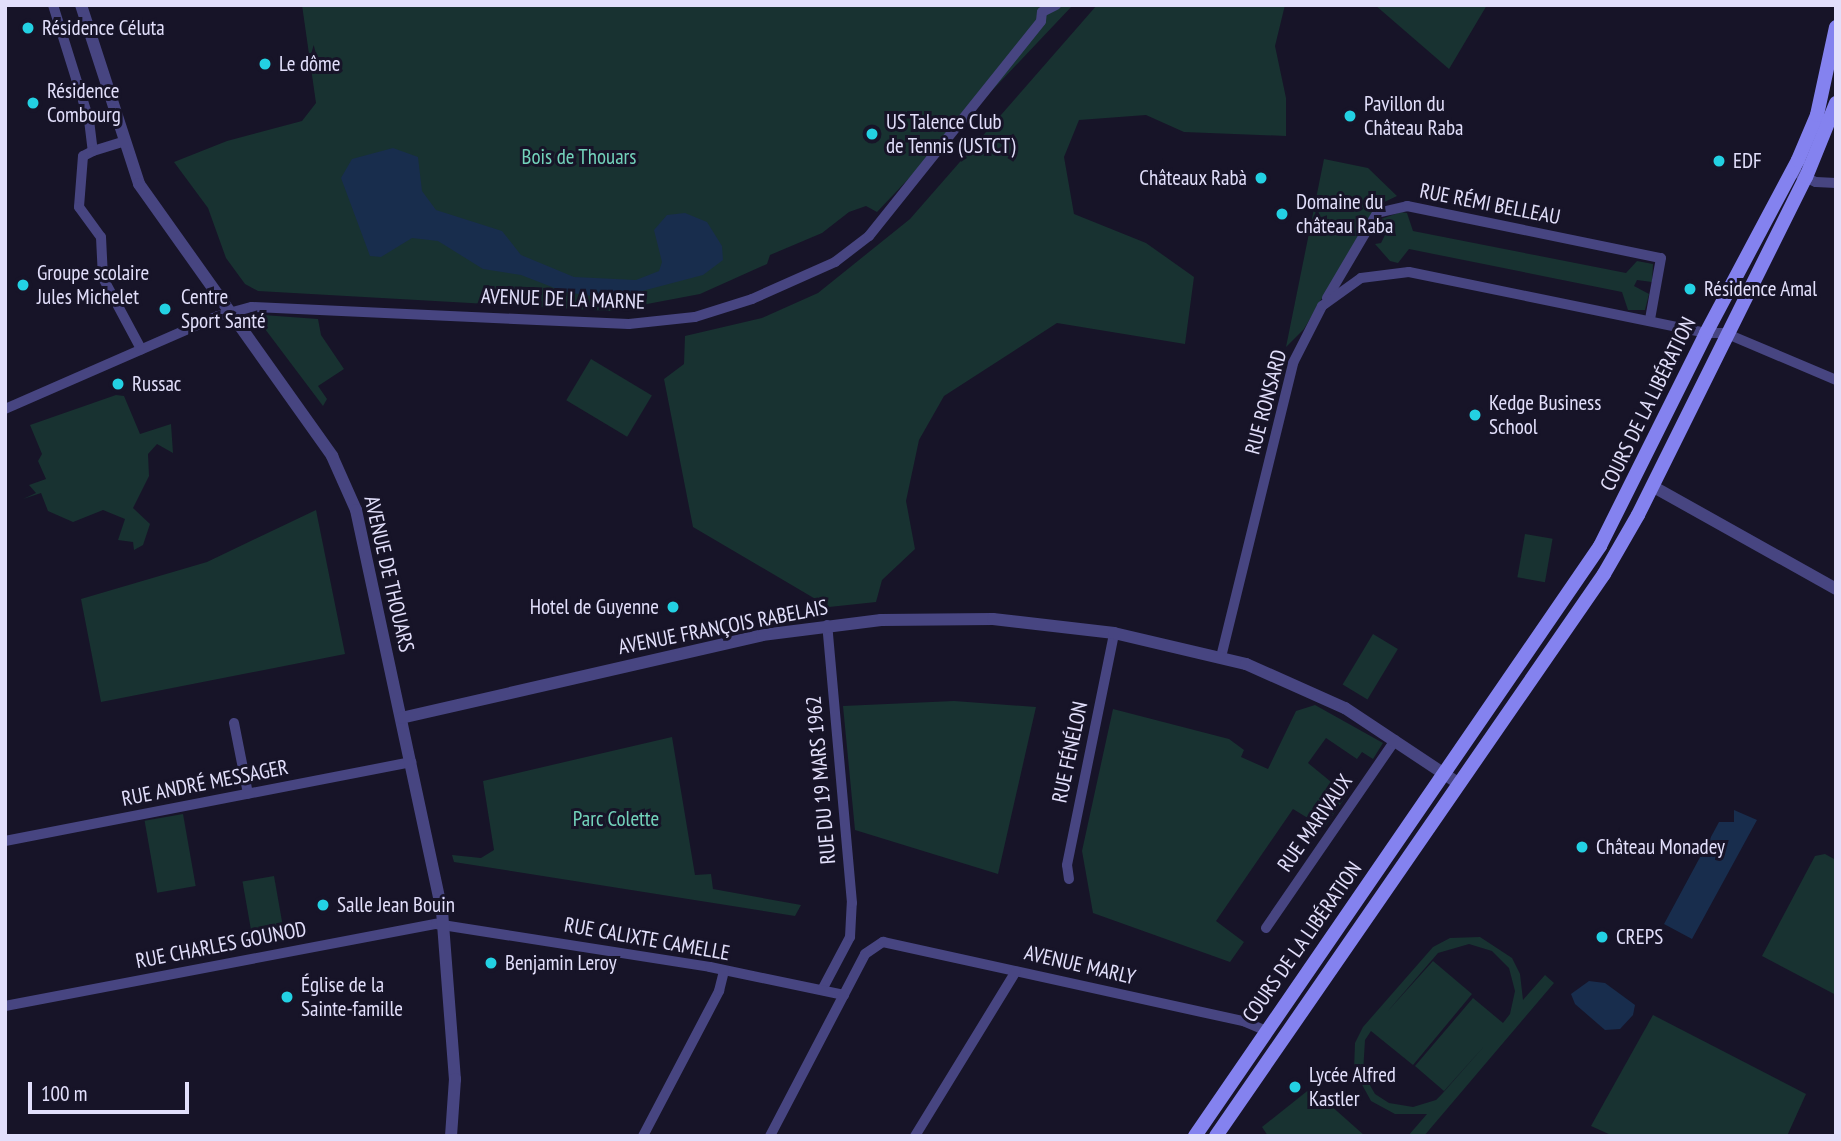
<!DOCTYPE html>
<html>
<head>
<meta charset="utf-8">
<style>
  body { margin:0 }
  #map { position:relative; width:1841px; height:1141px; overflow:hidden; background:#171428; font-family:"PT Sans Narrow",sans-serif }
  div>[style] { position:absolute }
  .green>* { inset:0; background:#183231; transform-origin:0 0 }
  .water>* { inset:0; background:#182d4d }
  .minor>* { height:10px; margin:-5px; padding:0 5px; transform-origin:5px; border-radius:5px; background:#474581 }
  .tertiary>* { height:12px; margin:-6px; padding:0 6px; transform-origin:6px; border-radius:6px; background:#474581 }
  .secondary>* { height:14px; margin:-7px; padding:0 7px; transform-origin:7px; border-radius:7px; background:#8482ef }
  .dots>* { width:19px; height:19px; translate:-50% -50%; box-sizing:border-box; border:4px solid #171428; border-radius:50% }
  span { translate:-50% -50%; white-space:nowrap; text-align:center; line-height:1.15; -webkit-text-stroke:6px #171428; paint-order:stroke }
  .poi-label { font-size:21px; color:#e2dffb }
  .left { translate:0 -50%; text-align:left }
  .right { translate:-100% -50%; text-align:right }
  .park-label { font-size:21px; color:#73d3bb }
  .street-label { font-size:21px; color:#e2dffb }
  .frame { position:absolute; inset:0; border:7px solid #e2dffb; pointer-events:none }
  .scale { position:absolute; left:28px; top:1082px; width:161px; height:32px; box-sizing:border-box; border:4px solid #e2dffb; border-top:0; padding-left:9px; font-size:21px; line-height:24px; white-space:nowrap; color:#e2dffb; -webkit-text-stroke:5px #171428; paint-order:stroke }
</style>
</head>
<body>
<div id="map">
  <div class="green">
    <i style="clip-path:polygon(302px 5px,1073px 5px,877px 212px,866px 206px,849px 212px,822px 233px,770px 255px,767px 264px,700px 294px,610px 311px,258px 291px,245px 284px,226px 258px,208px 208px,174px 162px,227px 141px,302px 121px,316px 103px)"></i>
    <i style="clip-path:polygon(1097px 5px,1285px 5px,1275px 46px,1286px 98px,1286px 136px,1184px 132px,1146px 115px,1079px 120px,1064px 157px,1074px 214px,1146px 243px,1194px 277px,1185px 344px,1057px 323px,944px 396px,919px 440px,906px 501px,915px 549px,882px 580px,876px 602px,829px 607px,693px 527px,664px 379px,684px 364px,685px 336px,762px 318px,818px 293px,910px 219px)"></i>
    <i style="clip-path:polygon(1375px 5px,1487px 5px,1449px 69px)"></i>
    <i style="clip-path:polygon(1324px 159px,1368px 168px,1397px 196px,1376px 206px,1304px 329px,1286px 347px)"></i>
    <i style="clip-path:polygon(1401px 212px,1407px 213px,1413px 231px,1626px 273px,1637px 261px,1653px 264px,1652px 282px,1637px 280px,1634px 286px,1649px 294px,1645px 310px,1628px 310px,1622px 292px,1409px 249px,1398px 263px,1390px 261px,1375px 244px,1381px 243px,1386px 233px,1381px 219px)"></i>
    <i style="clip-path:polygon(263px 315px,318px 319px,321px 335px,344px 369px,318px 386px,327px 399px,323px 406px,259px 321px)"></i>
    <i style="left:591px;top:359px;width:71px;height:48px;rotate:31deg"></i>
    <i style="clip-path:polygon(116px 395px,124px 396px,140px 434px,171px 424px,173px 453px,157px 444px,148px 454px,149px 476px,133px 508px,150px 524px,143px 545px,134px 550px,133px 542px,118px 540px,125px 519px,103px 510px,73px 522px,48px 511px,41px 493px,23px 499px,36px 493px,29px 485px,46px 479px,38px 461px,42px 454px,30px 425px)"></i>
    <i style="clip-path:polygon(316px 510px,345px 654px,101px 702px,81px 599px,207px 562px)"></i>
    <i style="left:1525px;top:534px;width:28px;height:44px;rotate:10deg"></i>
    <i style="left:1373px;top:634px;width:29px;height:59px;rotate:31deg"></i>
    <i style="clip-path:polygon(954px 701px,1036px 707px,998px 874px,855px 830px,843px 706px)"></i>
    <i style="clip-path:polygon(1315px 705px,1383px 743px,1373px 759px,1362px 752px,1357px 759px,1326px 738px,1308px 763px,1347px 795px,1324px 828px,1293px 809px,1216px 921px,1244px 942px,1230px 962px,1093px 913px,1082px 851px,1113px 709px,1229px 739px,1244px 750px,1241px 757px,1268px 769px,1296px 711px)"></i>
    <i style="clip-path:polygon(672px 737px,695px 875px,711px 874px,713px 889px,801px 905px,795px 916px,454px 862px,452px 855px,481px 858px,494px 850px,483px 781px)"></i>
    <i style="left:183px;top:814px;width:73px;height:39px;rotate:80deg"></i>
    <i style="clip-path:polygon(1825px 854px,1836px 860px,1836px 995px,1762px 956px,1815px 856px)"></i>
    <i style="left:274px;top:876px;width:56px;height:32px;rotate:80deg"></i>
    <i style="clip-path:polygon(evenodd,1480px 937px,1512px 958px,1520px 974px,1523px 1000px,1545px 975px,1554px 983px,1424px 1136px,1408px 1136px,1427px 1114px,1395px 1114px,1371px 1101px,1354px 1070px,1355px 1043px,1363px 1027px,1433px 947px,1450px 938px,1480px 937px,1469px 944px,1492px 951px,1509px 968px,1515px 991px,1510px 1014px,1503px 1023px,1473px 998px,1415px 1066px,1444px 1091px,1486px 1044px,1442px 1094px,1436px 1100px,1413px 1107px,1389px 1103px,1375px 1094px,1363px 1073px,1365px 1040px,1371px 1031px,1413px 1065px,1472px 994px,1433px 961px,1387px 1012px,1438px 953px,1469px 944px)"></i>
    <i style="clip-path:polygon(1653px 1015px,1806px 1094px,1787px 1136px,1613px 1136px,1591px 1126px)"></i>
    <i style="clip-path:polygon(1311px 1088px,1365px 1136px,1268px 1136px,1262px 1127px)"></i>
  </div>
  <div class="water">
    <i style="clip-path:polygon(393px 148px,418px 157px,422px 191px,436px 210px,502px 231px,521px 255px,574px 277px,636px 280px,659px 271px,662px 262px,654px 230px,667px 215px,685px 213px,707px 222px,722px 246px,723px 260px,703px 275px,642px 291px,599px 297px,565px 292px,521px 275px,483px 269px,438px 241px,412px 238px,381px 257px,370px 256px,341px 178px,352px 159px)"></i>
    <i style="clip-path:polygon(1734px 810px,1757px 820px,1692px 939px,1664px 924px,1719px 822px,1734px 822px)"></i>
    <i style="clip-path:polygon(1589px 981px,1605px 983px,1635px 1005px,1633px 1015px,1620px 1029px,1605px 1030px,1575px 1004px,1571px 994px)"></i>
  </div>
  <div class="minor">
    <i style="left:53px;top:5px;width:121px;rotate:72.6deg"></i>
    <i style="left:89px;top:120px;width:31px;rotate:83deg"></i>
    <i style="left:93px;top:151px;width:34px;rotate:-17deg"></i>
    <i style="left:93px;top:151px;width:11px;rotate:153deg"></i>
    <i style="left:83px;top:156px;width:51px;rotate:94.5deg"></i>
    <i style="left:79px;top:207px;width:37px;rotate:54deg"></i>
    <i style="left:101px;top:237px;width:41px;rotate:87.2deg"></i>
    <i style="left:103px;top:278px;width:81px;rotate:61.8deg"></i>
    <i style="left:1793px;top:171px;width:25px;rotate:26deg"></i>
    <i style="left:1816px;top:182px;width:20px;rotate:3deg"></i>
    <i style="left:1327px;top:298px;width:99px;rotate:-59.5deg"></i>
    <i style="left:1377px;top:213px;width:31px;rotate:-13deg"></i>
    <i style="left:1407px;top:206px;width:259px;rotate:11.6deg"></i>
    <i style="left:1661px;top:258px;width:62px;rotate:100.2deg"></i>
    <i style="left:5px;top:409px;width:232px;rotate:-23.6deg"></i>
    <i style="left:218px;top:316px;width:35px;rotate:-15deg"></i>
    <i style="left:252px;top:307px;width:377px;rotate:2.6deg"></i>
    <i style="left:629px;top:324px;width:66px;rotate:-6.1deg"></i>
    <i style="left:695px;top:317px;width:60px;rotate:-17.5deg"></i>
    <i style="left:752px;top:299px;width:91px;rotate:-24deg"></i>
    <i style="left:835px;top:262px;width:43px;rotate:-37.4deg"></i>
    <i style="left:869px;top:236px;width:275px;rotate:-51.3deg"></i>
    <i style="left:1041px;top:21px;width:9px;rotate:-84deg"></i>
    <i style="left:1042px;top:12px;width:16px;rotate:-27deg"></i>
    <i style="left:1221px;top:657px;width:303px;rotate:-76.2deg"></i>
    <i style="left:1293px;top:363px;width:64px;rotate:-63deg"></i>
    <i style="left:1322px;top:306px;width:48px;rotate:-35.7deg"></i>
    <i style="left:1361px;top:278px;width:48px;rotate:-7.1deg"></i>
    <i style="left:1409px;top:272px;width:303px;rotate:11.6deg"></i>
    <i style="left:1706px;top:333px;width:19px"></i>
    <i style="left:1725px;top:333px;width:121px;rotate:22.9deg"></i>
    <i style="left:234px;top:723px;width:72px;rotate:78.8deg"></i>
    <i style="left:5px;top:841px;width:414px;rotate:-11deg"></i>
    <i style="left:1069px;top:879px;width:14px;rotate:-98deg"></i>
    <i style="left:1067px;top:865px;width:237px;rotate:-78.5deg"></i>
    <i style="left:1266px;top:928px;width:228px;rotate:-55.5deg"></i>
    <i style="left:823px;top:988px;width:58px;rotate:-62.1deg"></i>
    <i style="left:850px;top:937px;width:34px;rotate:-87deg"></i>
    <i style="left:852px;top:903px;width:279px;rotate:-95.1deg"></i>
    <i style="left:5px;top:1006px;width:439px;rotate:-10.8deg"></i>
    <i style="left:436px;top:924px;width:277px;rotate:8.9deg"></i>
    <i style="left:710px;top:967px;width:137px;rotate:11.8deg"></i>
    <i style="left:643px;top:1136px;width:164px;rotate:-62.3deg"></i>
    <i style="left:719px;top:991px;width:21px;rotate:-76deg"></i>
    <i style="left:770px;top:1136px;width:205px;rotate:-62.4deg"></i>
    <i style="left:865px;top:954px;width:22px;rotate:-34deg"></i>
    <i style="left:883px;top:942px;width:369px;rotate:12.4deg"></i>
    <i style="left:1243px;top:1021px;width:25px;rotate:23deg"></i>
    <i style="left:915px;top:1136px;width:193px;rotate:-58.5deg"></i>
  </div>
  <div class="tertiary">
    <i style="left:81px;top:5px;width:188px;rotate:72deg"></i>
    <i style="left:139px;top:184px;width:334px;rotate:54.6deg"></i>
    <i style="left:332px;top:456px;width:59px;rotate:66deg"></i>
    <i style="left:356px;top:510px;width:410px;rotate:77.9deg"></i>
    <i style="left:442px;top:911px;width:169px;rotate:85.6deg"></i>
    <i style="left:455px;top:1079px;width:57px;rotate:94deg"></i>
    <i style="left:1652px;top:486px;width:211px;rotate:29.2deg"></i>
    <i style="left:401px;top:718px;width:370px;rotate:-12.9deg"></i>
    <i style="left:762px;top:635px;width:120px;rotate:-7.2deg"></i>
    <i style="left:881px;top:620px;width:112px;rotate:-0.5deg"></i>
    <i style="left:993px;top:619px;width:122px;rotate:6.6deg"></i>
    <i style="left:1114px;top:633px;width:136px;rotate:13.2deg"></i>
    <i style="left:1246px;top:664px;width:108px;rotate:24deg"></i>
    <i style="left:1345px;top:708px;width:136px;rotate:33.6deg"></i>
  </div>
  <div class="secondary">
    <i style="left:1195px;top:1136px;width:716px;rotate:-55.53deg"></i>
    <i style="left:1600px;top:546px;width:238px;rotate:-63.5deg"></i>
    <i style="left:1706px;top:333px;width:196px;rotate:-62deg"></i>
    <i style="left:1798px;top:160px;width:49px;rotate:-67.1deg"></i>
    <i style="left:1817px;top:115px;width:90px;rotate:-77.8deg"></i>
    <i style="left:1216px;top:1136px;width:683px;rotate:-55.38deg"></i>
    <i style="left:1604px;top:574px;width:68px;rotate:-60deg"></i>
    <i style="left:1638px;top:515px;width:377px;rotate:-63.6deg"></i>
    <i style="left:1806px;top:177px;width:80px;rotate:-67.9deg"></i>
  </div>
  <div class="dots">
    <i style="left:28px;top:28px;background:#23d1e3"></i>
    <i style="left:265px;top:64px;background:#23d1e3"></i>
    <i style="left:33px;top:103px;background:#23d1e3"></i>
    <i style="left:1350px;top:116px;background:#23d1e3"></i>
    <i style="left:872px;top:134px;background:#23d1e3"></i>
    <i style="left:1719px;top:161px;background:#23d1e3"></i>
    <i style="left:1261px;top:178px;background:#23d1e3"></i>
    <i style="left:1282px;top:214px;background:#23d1e3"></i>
    <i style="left:23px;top:285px;background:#23d1e3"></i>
    <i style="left:1690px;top:289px;background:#23d1e3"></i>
    <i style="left:165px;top:309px;background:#23d1e3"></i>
    <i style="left:118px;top:384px;background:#23d1e3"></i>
    <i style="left:1475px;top:415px;background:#23d1e3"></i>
    <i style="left:673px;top:607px;background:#23d1e3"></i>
    <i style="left:1582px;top:847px;background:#23d1e3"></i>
    <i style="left:323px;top:905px;background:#23d1e3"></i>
    <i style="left:1602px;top:937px;background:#23d1e3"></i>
    <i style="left:491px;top:963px;background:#23d1e3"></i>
    <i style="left:287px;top:997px;background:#23d1e3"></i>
    <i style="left:1295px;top:1087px;background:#23d1e3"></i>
  </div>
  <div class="poi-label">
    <span class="left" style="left:42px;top:28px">Résidence Céluta</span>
    <span class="left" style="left:279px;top:64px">Le dôme</span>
    <span class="left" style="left:47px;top:103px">Résidence<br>Combourg</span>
    <span class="left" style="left:1364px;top:116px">Pavillon du<br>Château Raba</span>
    <span class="left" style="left:886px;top:134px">US Talence Club<br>de Tennis (USTCT)</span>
    <span class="left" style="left:1733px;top:161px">EDF</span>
    <span class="right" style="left:1247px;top:178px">Châteaux Rabà</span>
    <span class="left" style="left:1296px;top:214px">Domaine du<br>château Raba</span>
    <span class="left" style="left:37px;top:285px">Groupe scolaire<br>Jules Michelet</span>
    <span class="left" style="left:1704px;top:289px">Résidence Amal</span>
    <span class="left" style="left:181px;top:309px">Centre<br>Sport Santé</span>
    <span class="left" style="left:132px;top:384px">Russac</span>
    <span class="left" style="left:1489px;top:415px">Kedge Business<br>School</span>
    <span class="right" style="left:659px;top:607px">Hotel de Guyenne</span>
    <span class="left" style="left:1596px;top:847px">Château Monadey</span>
    <span class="left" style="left:337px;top:905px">Salle Jean Bouin</span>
    <span class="left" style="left:1616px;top:937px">CREPS</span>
    <span class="left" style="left:505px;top:963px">Benjamin Leroy</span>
    <span class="left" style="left:301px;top:997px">Église de la<br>Sainte-famille</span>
    <span class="left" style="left:1309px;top:1087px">Lycée Alfred<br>Kastler</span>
  </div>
  <div class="park-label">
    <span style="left:579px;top:157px">Bois de Thouars</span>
    <span style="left:616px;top:819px">Parc Colette</span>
  </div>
  <div class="street-label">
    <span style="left:1490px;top:204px;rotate:11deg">RUE RÉMI BELLEAU</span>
    <span style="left:563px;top:299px;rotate:2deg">AVENUE DE LA MARNE</span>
    <span style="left:1266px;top:402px;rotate:-75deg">RUE RONSARD</span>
    <span style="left:1648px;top:404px;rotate:-64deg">COURS DE LA LIBÉRATION</span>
    <span style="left:389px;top:574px;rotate:77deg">AVENUE DE THOUARS</span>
    <span style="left:723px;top:627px;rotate:-11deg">AVENUE FRANÇOIS RABELAIS</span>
    <span style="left:1070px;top:752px;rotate:-78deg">RUE FÉNÉLON</span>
    <span style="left:821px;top:780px;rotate:-95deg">RUE DU 19 MARS 1962</span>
    <span style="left:205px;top:783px;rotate:-11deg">RUE ANDRÉ MESSAGER</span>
    <span style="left:1315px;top:823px;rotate:-55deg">RUE MARIVAUX</span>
    <span style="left:647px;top:939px;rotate:10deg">RUE CALIXTE CAMELLE</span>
    <span style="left:1302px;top:942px;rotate:-55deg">COURS DE LA LIBÉRATION</span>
    <span style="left:221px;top:945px;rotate:-11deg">RUE CHARLES GOUNOD</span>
    <span style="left:1080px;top:965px;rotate:13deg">AVENUE MARLY</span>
  </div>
  <div class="frame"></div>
  <div class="scale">100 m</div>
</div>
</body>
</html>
